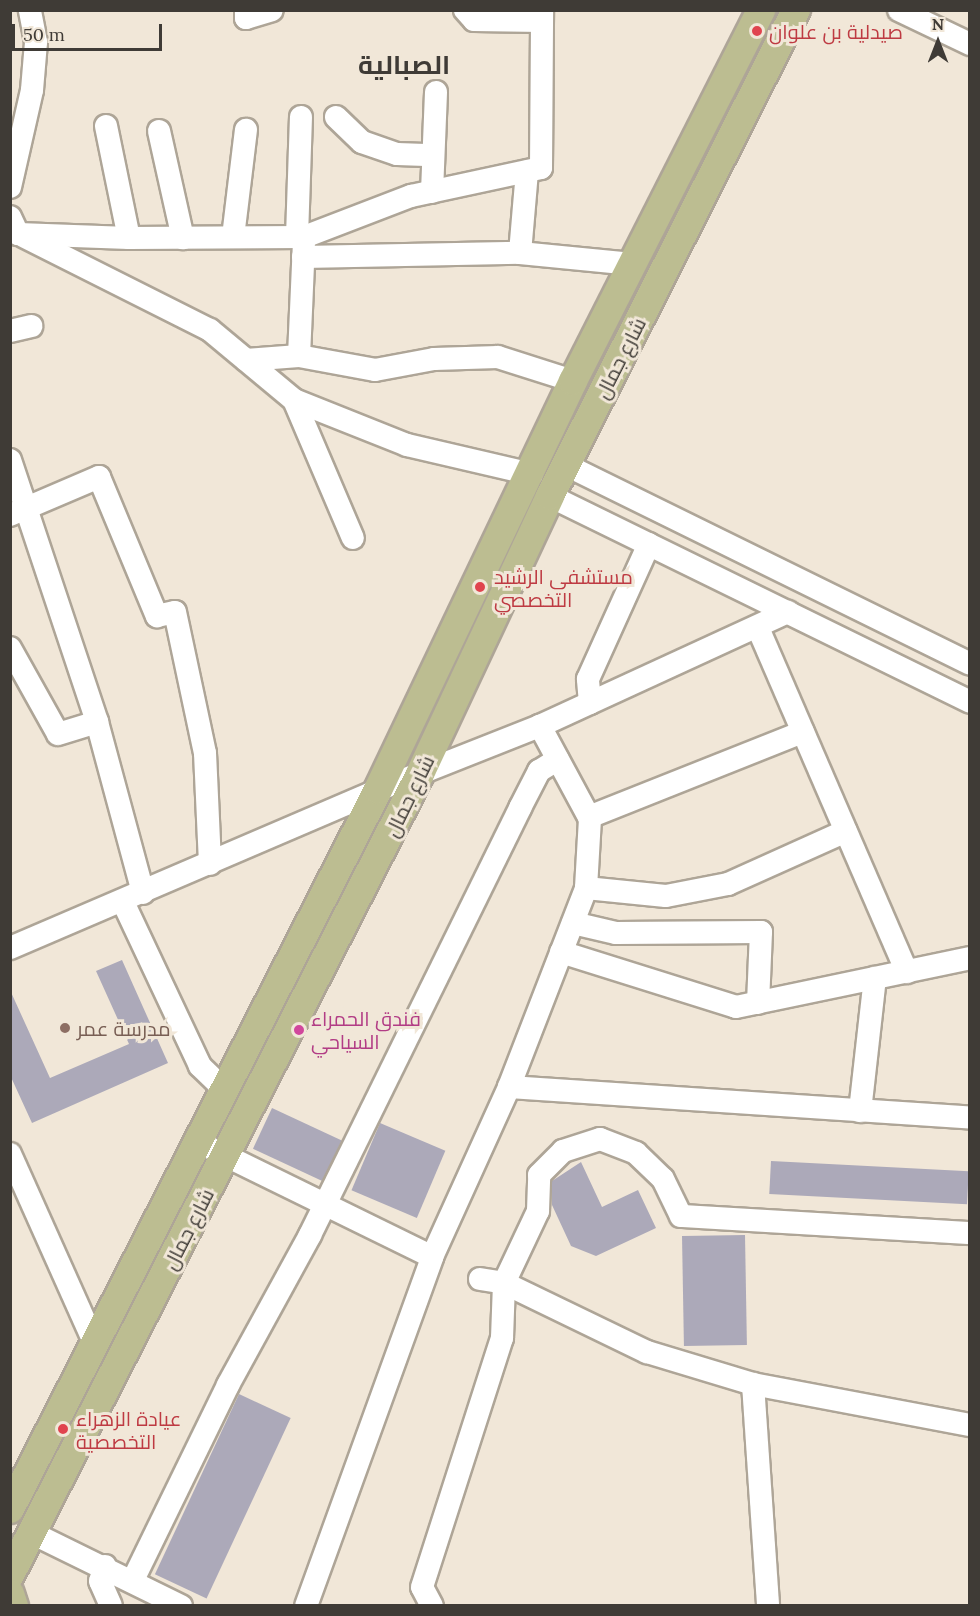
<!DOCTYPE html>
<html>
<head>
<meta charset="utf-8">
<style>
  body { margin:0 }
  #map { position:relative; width:980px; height:1616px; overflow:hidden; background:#f1e7d8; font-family:Lora,Cairo,serif }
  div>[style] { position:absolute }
  .building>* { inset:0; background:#aca9b9; transform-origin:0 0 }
  .roads { filter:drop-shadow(2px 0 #aea597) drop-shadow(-2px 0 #aea597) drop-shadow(0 2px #aea597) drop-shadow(0 -2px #aea597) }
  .minor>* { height:22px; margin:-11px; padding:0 11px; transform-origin:11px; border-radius:11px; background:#fff }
  .major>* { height:28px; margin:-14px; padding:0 14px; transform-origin:14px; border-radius:14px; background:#bcbd91 }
  .dots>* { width:16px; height:16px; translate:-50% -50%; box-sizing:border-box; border:3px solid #f1e7d8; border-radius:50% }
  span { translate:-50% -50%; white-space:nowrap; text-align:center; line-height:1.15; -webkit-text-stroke:6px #f1e7d8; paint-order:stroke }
  .health-label { font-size:20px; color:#be3a42 }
  .left { translate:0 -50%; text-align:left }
  .street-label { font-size:20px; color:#3f3b36 }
  .hotel-label { font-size:20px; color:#b23c85 }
  .education-label { font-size:20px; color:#785e54 }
  .district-label { font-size:26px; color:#3f3b36; font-weight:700 }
  .frame { position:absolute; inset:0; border:12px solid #3f3b36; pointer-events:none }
  .north { position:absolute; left:908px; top:12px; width:60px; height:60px; -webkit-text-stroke:4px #f1e7d8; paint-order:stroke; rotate:0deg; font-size:16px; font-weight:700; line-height:24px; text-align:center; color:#3f3b36 }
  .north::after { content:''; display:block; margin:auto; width:21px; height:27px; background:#3f3b36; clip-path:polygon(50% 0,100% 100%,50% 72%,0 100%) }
  .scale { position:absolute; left:12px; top:24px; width:150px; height:27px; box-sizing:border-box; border:3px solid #3f3b36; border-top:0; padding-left:8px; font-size:18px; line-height:21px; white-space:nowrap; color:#3f3b36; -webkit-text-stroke:4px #f1e7d8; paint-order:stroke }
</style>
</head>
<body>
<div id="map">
  <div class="building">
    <i style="clip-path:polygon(122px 960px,168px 1063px,32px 1123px,10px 1075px,10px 990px,50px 1078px,129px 1044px,96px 971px)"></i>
    <i style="left:272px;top:1108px;width:77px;height:45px;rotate:25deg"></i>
    <i style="left:380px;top:1123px;width:71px;height:73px;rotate:23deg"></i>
    <i style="left:771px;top:1161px;width:198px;height:33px;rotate:3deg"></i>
    <i style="clip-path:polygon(581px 1162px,602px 1207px,638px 1190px,656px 1228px,596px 1256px,571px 1246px,552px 1205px,552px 1181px)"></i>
    <i style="left:745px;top:1235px;width:110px;height:63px;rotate:89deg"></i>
    <i style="left:239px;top:1394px;width:57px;height:199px;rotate:25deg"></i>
  </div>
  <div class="roads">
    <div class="minor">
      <i style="left:246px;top:10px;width:8px;rotate:90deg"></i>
      <i style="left:246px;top:18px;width:27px;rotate:-17deg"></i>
      <i style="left:465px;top:10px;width:13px;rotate:48deg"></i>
      <i style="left:474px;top:20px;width:68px;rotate:0.8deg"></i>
      <i style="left:899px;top:10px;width:79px;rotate:25.6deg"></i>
      <i style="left:336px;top:117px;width:36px;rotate:44deg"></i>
      <i style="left:362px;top:142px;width:37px;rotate:19deg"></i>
      <i style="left:397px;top:154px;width:36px;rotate:2deg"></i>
      <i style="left:106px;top:126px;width:114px;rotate:78.4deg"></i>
      <i style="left:159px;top:131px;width:110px;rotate:77.4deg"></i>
      <i style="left:10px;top:187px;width:99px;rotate:-77.2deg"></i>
      <i style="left:32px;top:90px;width:48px;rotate:-85.2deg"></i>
      <i style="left:36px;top:42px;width:33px;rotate:-101deg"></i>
      <i style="left:432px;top:192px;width:100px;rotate:-87.7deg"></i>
      <i style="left:10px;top:217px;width:19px;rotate:65deg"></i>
      <i style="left:18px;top:234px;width:111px;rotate:2.1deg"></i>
      <i style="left:129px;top:238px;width:175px;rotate:-0.3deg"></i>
      <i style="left:304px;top:237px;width:115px;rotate:-21deg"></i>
      <i style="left:411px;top:196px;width:133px;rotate:-12.2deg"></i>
      <i style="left:541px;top:168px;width:158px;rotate:-89.6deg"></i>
      <i style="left:25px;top:237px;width:207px;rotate:26.7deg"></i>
      <i style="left:210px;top:330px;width:109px;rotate:39.8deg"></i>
      <i style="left:294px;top:400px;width:150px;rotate:66.9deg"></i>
      <i style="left:233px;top:237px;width:108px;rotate:-83.1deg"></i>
      <i style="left:297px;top:237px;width:120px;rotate:-88.1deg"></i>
      <i style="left:520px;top:253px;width:82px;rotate:-85.1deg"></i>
      <i style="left:303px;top:257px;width:217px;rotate:-1.1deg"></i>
      <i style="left:520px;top:253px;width:113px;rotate:5.6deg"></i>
      <i style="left:10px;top:331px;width:22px;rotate:-13deg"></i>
      <i style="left:299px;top:356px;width:115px;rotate:-87.5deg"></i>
      <i style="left:246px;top:360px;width:53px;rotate:-4.3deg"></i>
      <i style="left:299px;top:356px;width:77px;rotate:10.4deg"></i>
      <i style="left:375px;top:370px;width:60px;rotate:-10.6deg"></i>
      <i style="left:434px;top:359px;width:64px;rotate:-1.8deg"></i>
      <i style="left:498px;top:357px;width:79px;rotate:17.7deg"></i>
      <i style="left:294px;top:400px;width:122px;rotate:21.7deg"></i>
      <i style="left:407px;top:445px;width:128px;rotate:13.1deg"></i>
      <i style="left:10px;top:460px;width:276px;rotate:71.6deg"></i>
      <i style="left:97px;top:722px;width:177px;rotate:74.9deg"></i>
      <i style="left:566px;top:465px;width:450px;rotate:26.2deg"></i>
      <i style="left:550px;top:496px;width:468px;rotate:26.1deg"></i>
      <i style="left:10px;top:515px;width:97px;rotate:-23.1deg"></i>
      <i style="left:99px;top:477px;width:151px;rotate:67.4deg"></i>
      <i style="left:157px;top:616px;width:18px;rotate:-13deg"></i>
      <i style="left:175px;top:612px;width:144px;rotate:78deg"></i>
      <i style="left:205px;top:753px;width:111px;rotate:87.4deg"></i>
      <i style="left:758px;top:628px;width:375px;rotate:66.6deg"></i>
      <i style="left:10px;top:648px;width:98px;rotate:60.8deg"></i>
      <i style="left:58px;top:734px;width:41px;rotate:-17.1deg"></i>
      <i style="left:590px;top:703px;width:24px;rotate:-95deg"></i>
      <i style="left:588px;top:679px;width:148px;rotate:-65.7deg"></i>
      <i style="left:589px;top:817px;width:230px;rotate:-21.7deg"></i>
      <i style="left:586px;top:888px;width:80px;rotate:5.7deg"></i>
      <i style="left:666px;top:896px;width:63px;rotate:-11deg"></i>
      <i style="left:728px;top:884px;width:129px;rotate:-24.2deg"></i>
      <i style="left:123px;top:902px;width:181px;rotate:64.8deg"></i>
      <i style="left:200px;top:1066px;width:36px;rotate:44deg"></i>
      <i style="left:573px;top:923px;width:44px;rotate:13.1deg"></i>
      <i style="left:616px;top:933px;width:145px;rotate:-0.4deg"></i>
      <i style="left:761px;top:932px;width:71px;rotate:92.4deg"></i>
      <i style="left:10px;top:948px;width:400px;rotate:-23.2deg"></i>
      <i style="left:378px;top:790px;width:174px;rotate:-21.6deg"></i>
      <i style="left:540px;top:726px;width:273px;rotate:-24.7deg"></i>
      <i style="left:561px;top:952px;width:183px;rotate:17.4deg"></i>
      <i style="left:736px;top:1007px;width:239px;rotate:-11.8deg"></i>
      <i style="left:509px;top:1087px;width:462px;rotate:3.8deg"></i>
      <i style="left:860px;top:1111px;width:134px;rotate:-83.6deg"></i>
      <i style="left:212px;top:1149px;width:245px;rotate:26.1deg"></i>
      <i style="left:10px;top:1154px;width:208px;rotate:65.9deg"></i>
      <i style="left:480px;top:1279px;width:24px;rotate:9deg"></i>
      <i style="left:504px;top:1283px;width:80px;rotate:-64.7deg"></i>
      <i style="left:538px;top:1211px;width:36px;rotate:-88deg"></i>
      <i style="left:539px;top:1175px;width:34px;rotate:-45deg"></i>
      <i style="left:563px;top:1151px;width:39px;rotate:-18deg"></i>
      <i style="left:600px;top:1139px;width:39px;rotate:21deg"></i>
      <i style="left:636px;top:1153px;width:37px;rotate:44deg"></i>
      <i style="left:663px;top:1179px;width:41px;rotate:64.1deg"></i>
      <i style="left:681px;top:1216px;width:289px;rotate:3.4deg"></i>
      <i style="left:753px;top:1384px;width:221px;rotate:10.7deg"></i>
      <i style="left:32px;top:1533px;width:166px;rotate:26.1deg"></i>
      <i style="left:105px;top:1566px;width:16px;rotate:108deg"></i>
      <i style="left:100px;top:1581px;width:27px;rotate:66deg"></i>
      <i style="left:133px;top:1580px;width:217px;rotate:-64deg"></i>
      <i style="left:228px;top:1385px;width:171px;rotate:-61.3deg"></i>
      <i style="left:310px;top:1235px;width:476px;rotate:-63.8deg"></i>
      <i style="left:520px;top:808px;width:42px;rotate:-62.8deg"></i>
      <i style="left:539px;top:771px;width:22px;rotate:-32deg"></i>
      <i style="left:306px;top:1606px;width:371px;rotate:-70.1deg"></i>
      <i style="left:432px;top:1257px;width:187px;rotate:-65.6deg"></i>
      <i style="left:509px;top:1087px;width:213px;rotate:-68.8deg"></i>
      <i style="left:586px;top:888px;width:69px;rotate:-86.7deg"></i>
      <i style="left:590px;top:819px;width:106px;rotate:-118.3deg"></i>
      <i style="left:432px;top:1606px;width:21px;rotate:-118deg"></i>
      <i style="left:422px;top:1587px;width:262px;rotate:-72.2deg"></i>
      <i style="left:502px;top:1338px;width:55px;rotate:-87.9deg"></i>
      <i style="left:504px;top:1283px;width:159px;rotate:25.8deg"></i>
      <i style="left:647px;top:1352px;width:111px;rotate:16.8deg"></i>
      <i style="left:753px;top:1384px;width:223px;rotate:86.1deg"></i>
    </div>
    <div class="major">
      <i style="left:10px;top:1509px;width:808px;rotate:-62.9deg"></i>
      <i style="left:378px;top:790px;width:453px;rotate:-64.5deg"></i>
      <i style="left:573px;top:381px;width:416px;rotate:-63.1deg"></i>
      <i style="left:10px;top:1575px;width:900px;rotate:-62.89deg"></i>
      <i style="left:420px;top:774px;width:307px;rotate:-64.9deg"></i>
      <i style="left:550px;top:496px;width:545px;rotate:-63.15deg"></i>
      <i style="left:10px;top:1594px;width:13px;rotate:72deg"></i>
    </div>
  </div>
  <div class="dots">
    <i style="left:757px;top:31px;background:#e0444e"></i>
    <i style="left:480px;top:587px;background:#e0444e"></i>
    <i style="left:65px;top:1028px;background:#8d6e63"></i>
    <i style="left:299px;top:1030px;background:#d1479c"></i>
    <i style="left:63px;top:1429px;background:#e0444e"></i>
  </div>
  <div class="health-label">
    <span class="left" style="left:769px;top:31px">صيدلية بن علوان</span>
    <span class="left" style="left:494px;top:588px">مستشفى الرشيد<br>التخصصي</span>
    <span class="left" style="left:76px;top:1430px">عيادة الزهراء<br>التخصصية</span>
  </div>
  <div class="street-label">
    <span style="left:620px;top:358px;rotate:-63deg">شارع جمال</span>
    <span style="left:409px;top:796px;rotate:-64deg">شارع جمال</span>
    <span style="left:188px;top:1229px;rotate:-63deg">شارع جمال</span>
  </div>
  <div class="hotel-label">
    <span class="left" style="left:311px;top:1030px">فندق الحمراء<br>السياحي</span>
  </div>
  <div class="education-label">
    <span class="left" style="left:77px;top:1028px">مدرسة عمر</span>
  </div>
  <div class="district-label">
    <span style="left:404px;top:65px">الصبالية</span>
  </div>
  <div class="frame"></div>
  <div class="north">N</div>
  <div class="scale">50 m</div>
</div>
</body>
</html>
